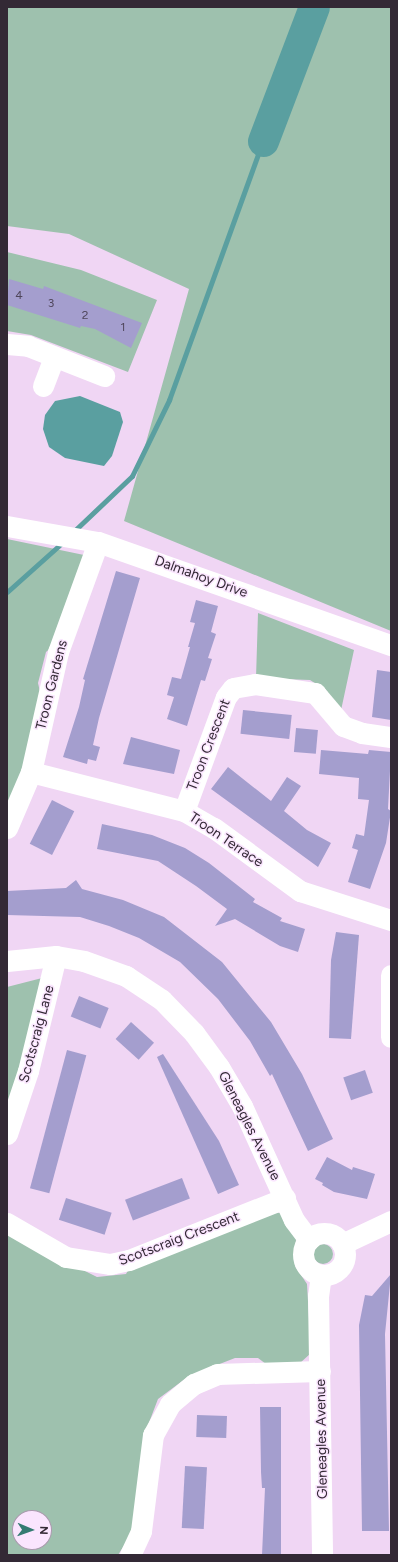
<!DOCTYPE html>
<html>
<head>
<meta charset="utf-8">
<style>
  body { margin:0 }
  #map { position:relative; width:398px; height:1562px; overflow:hidden; background:#f0d6f4; font-family:Figtree,sans-serif }
  div>[style] { position:absolute }
  .green>* { inset:0; background:#9ec1ae }
  .round { border-radius:50% }
  .water>* { inset:0; background:#5a9fa0 }
  .stream>* { height:5px; margin:-2.5px; padding:0 2.5px; transform-origin:2.5px; border-radius:2.5px; background:#5a9fa0 }
  .river>* { height:31px; margin:-15.5px; padding:0 15.5px; transform-origin:15.5px; border-radius:15.5px; background:#5a9fa0 }
  .building>* { inset:0; background:#a49ece; transform-origin:0 0 }
  .minor>* { height:21px; margin:-10.5px; padding:0 10.5px; transform-origin:10.5px; border-radius:10.5px; background:#fff }
  .minor>.ring { margin:-10.5px; padding:0; box-sizing:content-box; background:none; border:21px solid #fff; border-radius:50% }
  span { translate:-50% -50%; white-space:nowrap; text-align:center; line-height:1.15; -webkit-text-stroke:3px #fae5fe; paint-order:stroke }
  .number-label { font-size:12px; color:#4f465b }
  .number-label span { -webkit-text-stroke-width:0 }
  .street-label { font-size:14px; color:#332935 }
  .frame { position:absolute; inset:0; border:8px solid #332935; pointer-events:none }
  .north { position:absolute; left:12px; top:1510px; width:40px; height:40px; box-sizing:border-box; background:#fae5fe; border:1px solid #aa9aae; border-radius:50%; rotate:92deg; font-size:11px; font-weight:700; line-height:16px; text-align:center; color:#332935 }
  .north::after { content:''; display:block; margin:auto; width:14px; height:18px; background:#347b72; clip-path:polygon(50% 0,100% 100%,50% 72%,0 100%) }
</style>
</head>
<body>
<div id="map">
  <div class="green">
    <i style="clip-path:polygon(7px 7px,391px 7px,391px 631px,124px 521px,189px 289px,69px 234px,7px 226px)"></i>
    <i style="clip-path:polygon(7px 252px,81px 270px,157px 300px,128px 372px,31px 335px,7px 331px)"></i>
    <i style="clip-path:polygon(7px 539px,84px 555px,54px 645px,46px 652px,38px 683px,41px 696px,27px 767px,7px 805px)"></i>
    <i style="clip-path:polygon(258px 613px,354px 650px,340px 715px,327px 691px,310px 680px,256px 678px)"></i>
    <i style="clip-path:polygon(46px 977px,7px 1116px,7px 987px)"></i>
    <i style="clip-path:polygon(evenodd,267px 1212px,282px 1213px,296px 1239px,295px 1266px,307px 1284px,311px 1353px,299px 1364px,266px 1364px,258px 1358px,235px 1358px,189px 1376px,158px 1399px,145px 1433px,134px 1530px,118px 1555px,7px 1555px,7px 1232px,97px 1277px,126px 1274px,130px 1267px,267px 1212px,20px 1518px,44px 1518px,44px 1542px,20px 1542px,20px 1518px)"></i>
    <i class="round" style="left:313px;top:1244px;width:20px;height:20px"></i>
  </div>
  <div class="water">
    <i style="clip-path:polygon(80px 396px,120px 412px,123px 422px,112px 456px,104px 466px,65px 458px,49px 447px,43px 429px,45px 415px,55px 401px)"></i>
  </div>
  <div class="stream">
    <i style="left:73px;top:532px;width:81px;rotate:-43.5deg"></i>
    <i style="left:132px;top:476px;width:85px;rotate:-64deg"></i>
    <i style="left:169px;top:400px;width:276px;rotate:-70.1deg"></i>
    <i style="left:7px;top:592px;width:75px;rotate:-41.8deg"></i>
  </div>
  <div class="river">
    <i style="left:263px;top:141px;width:143px;rotate:-69.2deg"></i>
  </div>
  <div class="building">
    <i style="clip-path:polygon(9px 279px,43px 289px,44px 286px,142px 323px,131px 348px,95px 329px,81px 326px,80px 328px,7px 305px)"></i>
    <i style="clip-path:polygon(116px 571px,140px 578px,99px 718px,93px 745px,100px 747px,96px 761px,88px 759px,87px 764px,63px 757px,79px 707px,85px 680px,83px 679px)"></i>
    <i style="clip-path:polygon(196px 600px,218px 606px,211px 632px,216px 634px,208px 658px,212px 659px,205px 681px,201px 680px,187px 726px,167px 719px,174px 697px,167px 695px,172px 677px,181px 679px,190px 647px,188px 647px,195px 623px,190px 622px)"></i>
    <i style="clip-path:polygon(377px 670px,391px 672px,391px 720px,372px 717px)"></i>
    <i style="left:243px;top:710px;width:49px;height:24px;rotate:6deg"></i>
    <i style="left:296px;top:728px;width:22px;height:24px;rotate:5deg"></i>
    <i style="clip-path:polygon(131px 737px,180px 750px,174px 774px,123px 764px)"></i>
    <i style="clip-path:polygon(321px 750px,368px 754px,369px 750px,391px 752px,388px 809px,391px 811px,386px 843px,370px 889px,348px 882px,358px 850px,352px 848px,356px 834px,364px 836px,369px 800px,358px 799px,359px 778px,319px 774px)"></i>
    <i style="clip-path:polygon(228px 767px,271px 801px,287px 777px,301px 786px,284px 811px,307px 830px,331px 843px,318px 867px,211px 789px)"></i>
    <i style="left:52px;top:800px;width:25px;height:49px;rotate:27deg"></i>
    <i style="clip-path:polygon(102px 824px,152px 835px,185px 848px,209px 863px,255px 899px,253px 902px,282px 918px,280px 921px,305px 929px,298px 952px,280px 946px,235px 919px,215px 926px,227px 909px,196px 886px,158px 861px,97px 849px)"></i>
    <i style="clip-path:polygon(76px 880px,82px 889px,123px 900px,164px 917px,222px 962px,271px 1022px,302px 1074px,333px 1139px,308px 1151px,272px 1074px,270px 1076px,250px 1041px,218px 999px,180px 962px,139px 938px,109px 926px,80px 917px,7px 915px,7px 891px,66px 888px)"></i>
    <i style="clip-path:polygon(336px 932px,359px 935px,351px 1039px,329px 1038px,331px 960px)"></i>
    <i style="left:79px;top:996px;width:32px;height:22px;rotate:22deg"></i>
    <i style="left:131px;top:1022px;width:31px;height:23px;rotate:42deg"></i>
    <i style="left:67px;top:1050px;width:20px;height:143px;rotate:15deg"></i>
    <i style="clip-path:polygon(163px 1054px,219px 1141px,239px 1185px,218px 1194px,157px 1057px)"></i>
    <i style="left:365px;top:1070px;width:24px;height:23px;rotate:71deg"></i>
    <i style="clip-path:polygon(327px 1157px,352px 1170px,353px 1167px,375px 1174px,367px 1199px,334px 1192px,322px 1185px,323px 1183px,315px 1179px)"></i>
    <i style="left:182px;top:1178px;width:22px;height:61px;rotate:69deg"></i>
    <i style="left:66px;top:1198px;width:48px;height:23px;rotate:18deg"></i>
    <i style="clip-path:polygon(391px 1274px,385px 1334px,389px 1531px,362px 1531px,359px 1325px,365px 1295px,372px 1296px)"></i>
    <i style="clip-path:polygon(260px 1407px,281px 1407px,281px 1555px,262px 1555px,265px 1488px,262px 1488px,261px 1472px)"></i>
    <i style="left:197px;top:1415px;width:30px;height:22px;rotate:2deg"></i>
    <i style="left:185px;top:1466px;width:22px;height:62px;rotate:3deg"></i>
  </div>
  <div class="minor">
    <i style="left:7px;top:344px;width:21px;rotate:5deg"></i>
    <i style="left:28px;top:346px;width:82px;rotate:21.5deg"></i>
    <i style="left:43px;top:386px;width:31px;rotate:-69deg"></i>
    <i style="left:7px;top:526px;width:92px;rotate:10deg"></i>
    <i style="left:98px;top:542px;width:311px;rotate:19.4deg"></i>
    <i style="left:31px;top:772px;width:158px;rotate:14.3deg"></i>
    <i style="left:184px;top:811px;width:34px;rotate:30deg"></i>
    <i style="left:214px;top:828px;width:107px;rotate:36.2deg"></i>
    <i style="left:300px;top:891px;width:96px;rotate:17.7deg"></i>
    <i style="left:184px;top:811px;width:121px;rotate:-69.8deg"></i>
    <i style="left:226px;top:697px;width:11px;rotate:-52deg"></i>
    <i style="left:233px;top:688px;width:22px;rotate:-10deg"></i>
    <i style="left:255px;top:684px;width:61px;rotate:8.5deg"></i>
    <i style="left:315px;top:693px;width:43px;rotate:49.7deg"></i>
    <i style="left:343px;top:726px;width:20px;rotate:20deg"></i>
    <i style="left:362px;top:733px;width:29px;rotate:8deg"></i>
    <i style="left:7px;top:828px;width:61px;rotate:-66.8deg"></i>
    <i style="left:31px;top:772px;width:123px;rotate:-77.3deg"></i>
    <i style="left:58px;top:652px;width:117px;rotate:-70deg"></i>
    <i style="left:7px;top:961px;width:49px;rotate:-5.8deg"></i>
    <i style="left:56px;top:956px;width:28px;rotate:10deg"></i>
    <i style="left:84px;top:961px;width:45px;rotate:19.7deg"></i>
    <i style="left:126px;top:976px;width:43px;rotate:33.7deg"></i>
    <i style="left:162px;top:1000px;width:46px;rotate:45.9deg"></i>
    <i style="left:194px;top:1033px;width:42px;rotate:53.7deg"></i>
    <i style="left:219px;top:1067px;width:45px;rotate:59.5deg"></i>
    <i style="left:242px;top:1106px;width:125px;rotate:65.5deg"></i>
    <i style="left:294px;top:1220px;width:25px;rotate:53deg"></i>
    <i style="left:391px;top:975px;width:62px;rotate:90deg"></i>
    <i style="left:7px;top:1134px;width:66px;rotate:-71.6deg"></i>
    <i style="left:28px;top:1071px;width:118px;rotate:-76.3deg"></i>
    <i style="left:7px;top:1223px;width:68px;rotate:30deg"></i>
    <i style="left:66px;top:1257px;width:45px;rotate:9deg"></i>
    <i style="left:110px;top:1264px;width:19px;rotate:-12deg"></i>
    <i style="left:129px;top:1260px;width:168px;rotate:-21.7deg"></i>
    <i class="ring" style="left:303px;top:1233px;width:21px;height:21px"></i>
    <i style="left:342px;top:1244px;width:54px;rotate:-25.1deg"></i>
    <i style="left:321px;top:1275px;width:21px;rotate:98deg"></i>
    <i style="left:318px;top:1296px;width:259px;rotate:89.1deg"></i>
    <i style="left:130px;top:1555px;width:26px;rotate:-65deg"></i>
    <i style="left:141px;top:1531px;width:97px;rotate:-82.9deg"></i>
    <i style="left:153px;top:1435px;width:35px;rotate:-61deg"></i>
    <i style="left:170px;top:1404px;width:31px;rotate:-40deg"></i>
    <i style="left:194px;top:1384px;width:25px;rotate:-23deg"></i>
    <i style="left:217px;top:1374px;width:103px;rotate:-1.7deg"></i>
  </div>
  <div class="number-label">
    <span style="left:19px;top:296px">4</span>
    <span style="left:51px;top:304px">3</span>
    <span style="left:85px;top:316px">2</span>
    <span style="left:123px;top:328px">1</span>
  </div>
  <div class="street-label">
    <span style="left:201px;top:577px;rotate:20deg">Dalmahoy Drive</span>
    <span style="left:52px;top:685px;rotate:-76deg">Troon Gardens</span>
    <span style="left:209px;top:745px;rotate:-69deg">Troon Crescent</span>
    <span style="left:226px;top:840px;rotate:34deg">Troon Terrace</span>
    <span style="left:37px;top:1034px;rotate:-75deg">Scotscraig Lane</span>
    <span style="left:249px;top:1126px;rotate:63deg">Gleneagles Avenue</span>
    <span style="left:179px;top:1239px;rotate:-21deg">Scotscraig Crescent</span>
    <span style="left:322px;top:1439px;rotate:-91deg">Gleneagles Avenue</span>
  </div>
  <div class="frame"></div>
  <div class="north">N</div>
</div>
</body>
</html>
